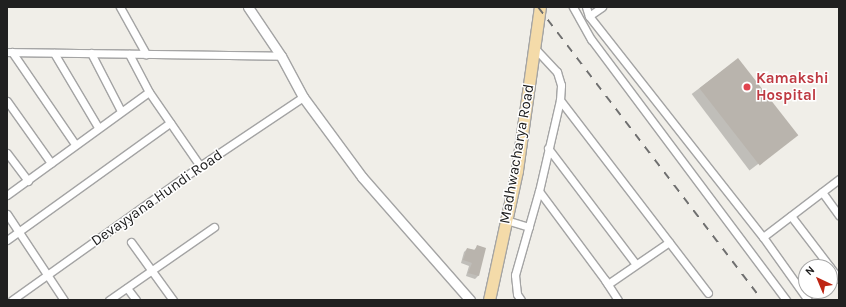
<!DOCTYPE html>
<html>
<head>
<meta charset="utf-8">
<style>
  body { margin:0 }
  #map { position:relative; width:846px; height:307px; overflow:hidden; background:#f0eee8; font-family:Karla,sans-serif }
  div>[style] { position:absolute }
  .shadow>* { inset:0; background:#0003; transform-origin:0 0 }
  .building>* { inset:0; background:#b9b4ad; transform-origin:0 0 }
  .roads { filter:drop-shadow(1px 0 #a4a4a4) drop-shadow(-1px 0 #a4a4a4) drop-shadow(0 1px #a4a4a4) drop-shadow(0 -1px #a4a4a4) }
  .minor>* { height:7px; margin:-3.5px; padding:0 3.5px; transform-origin:3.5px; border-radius:3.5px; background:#fff }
  .tertiary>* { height:9px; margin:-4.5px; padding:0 4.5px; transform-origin:4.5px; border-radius:4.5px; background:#fff }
  .primary>* { height:11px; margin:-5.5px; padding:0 5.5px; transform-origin:5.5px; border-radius:5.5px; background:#f4dba9 }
  .rail>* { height:2px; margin-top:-1px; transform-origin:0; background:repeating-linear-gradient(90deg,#6e6e6e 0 8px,transparent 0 16px) }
  .dots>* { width:11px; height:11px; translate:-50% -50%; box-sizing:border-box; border:2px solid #fff; border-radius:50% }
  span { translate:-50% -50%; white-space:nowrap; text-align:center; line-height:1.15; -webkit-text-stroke:3px #fff; paint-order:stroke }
  .health-label { font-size:15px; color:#be3a42; font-weight:700 }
  .left { translate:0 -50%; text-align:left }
  .street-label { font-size:15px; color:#202020 }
  .frame { position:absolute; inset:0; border:8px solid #202020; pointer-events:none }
  .north { position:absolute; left:798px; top:259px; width:40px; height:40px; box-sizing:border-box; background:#fff; border:1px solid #a6a6a6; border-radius:50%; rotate:316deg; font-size:11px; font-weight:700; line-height:16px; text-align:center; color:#202020 }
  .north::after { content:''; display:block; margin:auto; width:14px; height:18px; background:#be2513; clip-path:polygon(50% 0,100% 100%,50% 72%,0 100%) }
</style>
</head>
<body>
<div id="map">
  <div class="shadow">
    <i style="left:738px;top:59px;width:96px;height:58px;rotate:53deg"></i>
    <i style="clip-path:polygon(478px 246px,478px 276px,475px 279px,466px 276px,469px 266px,461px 263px,464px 252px,467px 249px,474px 250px)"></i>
  </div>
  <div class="building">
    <i style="left:738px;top:58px;width:98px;height:49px;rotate:52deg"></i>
    <i style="clip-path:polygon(477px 245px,486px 248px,479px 276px,468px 273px,472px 263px,463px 260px,467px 248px,475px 250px)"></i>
  </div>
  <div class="roads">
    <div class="minor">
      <i style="left:120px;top:7px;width:54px;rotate:61deg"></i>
      <i style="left:573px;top:7px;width:37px;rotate:61deg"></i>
      <i style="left:591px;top:39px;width:326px;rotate:53.2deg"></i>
      <i style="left:586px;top:7px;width:9px;rotate:72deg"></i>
      <i style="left:589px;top:16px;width:281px;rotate:51.8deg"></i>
      <i style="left:763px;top:237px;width:77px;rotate:54.5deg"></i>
      <i style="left:589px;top:16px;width:16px;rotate:-35deg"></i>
      <i style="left:7px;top:52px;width:274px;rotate:0.8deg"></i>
      <i style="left:12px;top:52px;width:112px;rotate:55.6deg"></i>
      <i style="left:54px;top:53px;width:86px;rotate:59.3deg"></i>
      <i style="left:91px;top:53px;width:65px;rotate:62.7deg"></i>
      <i style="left:129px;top:54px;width:43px;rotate:62.2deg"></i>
      <i style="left:149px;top:92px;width:90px;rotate:55.4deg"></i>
      <i style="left:560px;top:100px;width:243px;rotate:52.5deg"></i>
      <i style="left:7px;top:101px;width:76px;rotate:54.6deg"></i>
      <i style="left:548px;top:148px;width:144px;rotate:52.9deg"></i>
      <i style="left:7px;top:153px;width:35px;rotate:53deg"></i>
      <i style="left:539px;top:191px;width:116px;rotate:53.4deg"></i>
      <i style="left:608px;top:284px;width:74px;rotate:-34.5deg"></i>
      <i style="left:822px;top:192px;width:29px;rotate:54deg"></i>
      <i style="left:7px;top:195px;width:175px;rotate:-36deg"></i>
      <i style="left:7px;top:214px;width:103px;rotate:56.5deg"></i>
      <i style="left:791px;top:216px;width:64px;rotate:52.6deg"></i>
      <i style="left:506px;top:220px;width:24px;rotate:17deg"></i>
      <i style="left:763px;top:237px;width:96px;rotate:-37.3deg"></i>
      <i style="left:7px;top:240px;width:201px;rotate:-35.7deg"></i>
      <i style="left:131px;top:242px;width:72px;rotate:54.1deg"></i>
      <i style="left:830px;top:267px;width:15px;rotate:53deg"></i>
      <i style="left:605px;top:280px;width:24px;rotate:57deg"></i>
      <i style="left:127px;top:288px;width:15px;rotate:53deg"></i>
      <i style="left:12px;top:300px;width:231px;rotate:-35.5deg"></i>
      <i style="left:200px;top:166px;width:124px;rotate:-33.8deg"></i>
      <i style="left:109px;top:300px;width:128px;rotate:-34.8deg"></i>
      <i style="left:521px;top:300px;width:7px;rotate:-124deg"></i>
      <i style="left:517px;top:294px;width:19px;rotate:-96deg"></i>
      <i style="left:515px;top:275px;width:87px;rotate:-74.1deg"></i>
      <i style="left:539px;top:191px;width:93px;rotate:-77deg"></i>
      <i style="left:560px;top:100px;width:15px;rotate:-86deg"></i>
      <i style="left:561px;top:85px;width:14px;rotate:-107deg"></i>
      <i style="left:557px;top:72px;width:33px;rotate:-133deg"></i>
    </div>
    <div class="tertiary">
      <i style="left:248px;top:7px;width:59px;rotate:56deg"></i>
      <i style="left:281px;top:56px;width:47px;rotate:61.8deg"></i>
      <i style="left:303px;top:97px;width:99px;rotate:53.6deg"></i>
      <i style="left:362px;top:177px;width:164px;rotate:48.7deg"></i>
    </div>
    <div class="primary">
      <i style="left:489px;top:300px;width:133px;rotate:-77.8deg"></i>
      <i style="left:517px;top:170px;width:165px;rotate:-82deg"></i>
    </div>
  </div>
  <div class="rail">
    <i style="left:538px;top:7px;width:369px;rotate:52.6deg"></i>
  </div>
  <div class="dots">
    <i style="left:747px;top:87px;background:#e0444e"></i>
  </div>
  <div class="health-label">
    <span class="left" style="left:756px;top:87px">Kamakshi<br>Hospital</span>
  </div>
  <div class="street-label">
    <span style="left:517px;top:154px;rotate:-80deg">Madhwacharya Road</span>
    <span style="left:157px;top:198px;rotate:-35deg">Devayyana Hundi Road</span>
  </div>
  <div class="frame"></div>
  <div class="north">N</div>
</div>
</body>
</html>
